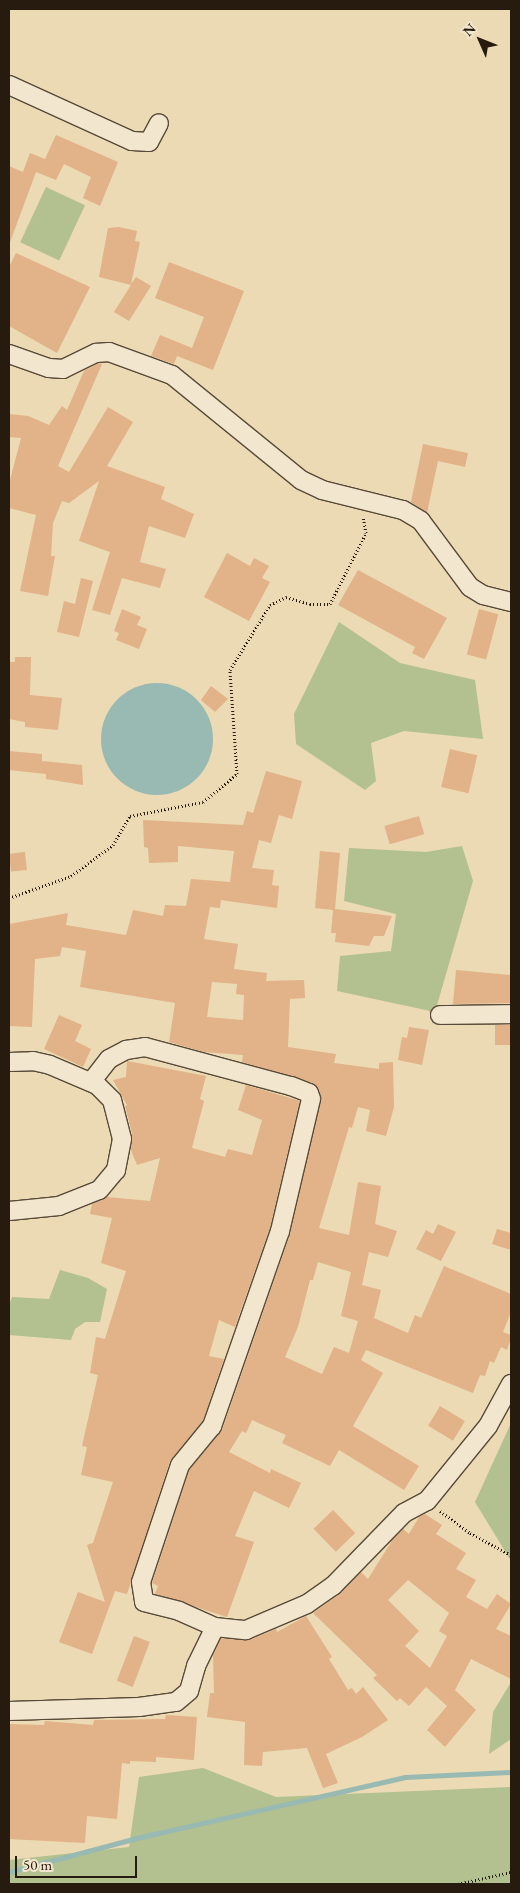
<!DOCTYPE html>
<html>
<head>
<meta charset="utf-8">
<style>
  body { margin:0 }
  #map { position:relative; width:520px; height:1893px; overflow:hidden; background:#ebdab4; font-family:"EB Garamond",serif }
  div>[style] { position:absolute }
  .green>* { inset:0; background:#b3c090; transform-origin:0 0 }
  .water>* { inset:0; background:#99bab2 }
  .round { border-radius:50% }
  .stream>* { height:5px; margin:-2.5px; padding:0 2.5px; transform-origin:2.5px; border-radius:2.5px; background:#99bab2 }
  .building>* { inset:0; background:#e2b288; transform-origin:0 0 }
  .path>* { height:3px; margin-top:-1.5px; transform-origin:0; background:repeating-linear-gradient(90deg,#271a0e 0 1px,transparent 0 3.5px) }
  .roads { filter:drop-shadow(1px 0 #584a38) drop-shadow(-1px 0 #584a38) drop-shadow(0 1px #584a38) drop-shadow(0 -1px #584a38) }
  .minor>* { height:18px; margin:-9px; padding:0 9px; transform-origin:9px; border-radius:9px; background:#f2e7ce }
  span { translate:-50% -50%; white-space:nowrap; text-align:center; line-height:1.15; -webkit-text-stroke:4.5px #f2e7ce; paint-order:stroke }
  .frame { position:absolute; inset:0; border:10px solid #271a0e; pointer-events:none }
  .north { position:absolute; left:455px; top:15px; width:50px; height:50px; -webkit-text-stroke:4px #f2e7ce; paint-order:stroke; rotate:314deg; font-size:14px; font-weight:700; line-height:20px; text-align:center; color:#271a0e }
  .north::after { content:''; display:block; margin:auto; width:18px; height:22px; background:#271a0e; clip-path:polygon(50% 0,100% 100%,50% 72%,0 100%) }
  .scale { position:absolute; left:15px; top:1856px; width:122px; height:22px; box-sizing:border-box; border:2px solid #271a0e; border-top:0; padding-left:6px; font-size:15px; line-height:18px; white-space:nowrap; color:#271a0e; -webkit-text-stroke:4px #f2e7ce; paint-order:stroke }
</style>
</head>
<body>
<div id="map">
  <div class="green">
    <i style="left:46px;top:187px;width:43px;height:61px;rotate:25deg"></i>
    <i style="clip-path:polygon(339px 622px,400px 663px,475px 680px,483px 739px,404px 731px,371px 743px,376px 781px,365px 790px,296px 744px,294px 714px)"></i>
    <i style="clip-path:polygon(462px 846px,473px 881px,435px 1012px,337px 991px,340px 956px,391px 951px,396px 914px,344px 901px,349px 848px,426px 852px)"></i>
    <i style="clip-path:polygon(60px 1270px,88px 1278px,107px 1289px,100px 1322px,85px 1322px,75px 1329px,71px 1340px,9px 1335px,9px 1305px,12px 1297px,49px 1299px)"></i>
    <i style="clip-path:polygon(511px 1423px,511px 1561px,475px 1502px)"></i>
    <i style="clip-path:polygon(511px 1682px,511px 1739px,489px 1754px,493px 1712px)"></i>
    <i style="clip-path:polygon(203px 1768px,276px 1797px,511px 1787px,511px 1884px,9px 1884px,9px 1860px,129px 1847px,139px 1777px)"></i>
  </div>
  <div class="water">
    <i class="round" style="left:101px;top:683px;width:112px;height:112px"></i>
  </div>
  <div class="stream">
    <i style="left:9px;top:1872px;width:137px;rotate:-14.9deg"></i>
    <i style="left:141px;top:1837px;width:271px;rotate:-12.8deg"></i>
    <i style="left:405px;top:1777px;width:106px;rotate:-2.7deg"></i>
  </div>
  <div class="building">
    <i style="clip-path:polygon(56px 135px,118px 162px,100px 206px,83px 198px,91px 177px,64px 164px,56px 180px,36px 172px,9px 245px,9px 166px,23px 172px,30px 153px,45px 159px)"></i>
    <i style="clip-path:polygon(119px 227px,137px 231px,135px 241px,140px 242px,131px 284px,136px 277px,151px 286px,129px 321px,114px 312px,131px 285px,99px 277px,108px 228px)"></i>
    <i style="clip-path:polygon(16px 253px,90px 287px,57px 353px,9px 326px,9px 267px)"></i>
    <i style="clip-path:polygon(169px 262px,244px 291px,213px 370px,177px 356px,174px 364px,151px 356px,160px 335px,192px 348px,204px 317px,155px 298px)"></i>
    <i style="clip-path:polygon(99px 363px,102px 364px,58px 466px,69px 472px,108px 407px,133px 422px,107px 466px,165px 487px,161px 499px,194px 514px,185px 538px,149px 526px,140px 562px,166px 569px,160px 588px,122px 578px,110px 615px,92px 610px,110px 552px,79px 541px,99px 481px,69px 503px,62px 501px,53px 523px,51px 556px,55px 556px,48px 596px,20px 591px,36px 515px,9px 508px,9px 484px,21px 438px,9px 437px,9px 414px,28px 416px,49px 425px,62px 406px,67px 410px,84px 371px)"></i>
    <i style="clip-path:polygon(423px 444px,468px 453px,465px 467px,438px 461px,427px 513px,411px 502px)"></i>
    <i style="clip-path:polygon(227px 553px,250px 566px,254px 558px,269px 566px,262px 578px,270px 582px,249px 621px,204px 597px)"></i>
    <i style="clip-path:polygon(358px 570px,447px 618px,424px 659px,412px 653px,415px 647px,338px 605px)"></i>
    <i style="clip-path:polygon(81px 578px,93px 581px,79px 637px,57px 632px,64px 601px,75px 604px)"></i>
    <i style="clip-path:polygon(122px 609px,141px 617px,137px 625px,147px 629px,139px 649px,116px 640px,119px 633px,114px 631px)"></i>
    <i style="left:479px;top:609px;width:20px;height:47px;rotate:15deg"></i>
    <i style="clip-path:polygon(15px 657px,31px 657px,30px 695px,62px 698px,58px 730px,25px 727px,25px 722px,9px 719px,9px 662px,15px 662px)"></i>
    <i style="clip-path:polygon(211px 686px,228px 699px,215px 712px,201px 700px)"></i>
    <i style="left:450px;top:749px;width:28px;height:39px;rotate:13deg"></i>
    <i style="clip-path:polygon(9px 751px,42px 754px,42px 761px,82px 765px,83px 785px,46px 779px,46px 774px,9px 770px)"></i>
    <i style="clip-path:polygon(evenodd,266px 771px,302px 781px,292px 819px,279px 815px,271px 843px,259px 840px,252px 868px,274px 870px,272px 885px,279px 886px,277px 908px,221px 900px,220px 908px,210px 907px,204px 939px,238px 944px,234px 969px,267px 973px,266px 981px,304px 980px,305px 998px,290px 999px,288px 1047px,336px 1054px,334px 1063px,379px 1069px,379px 1063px,393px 1062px,394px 1107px,386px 1136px,366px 1131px,370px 1110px,358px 1107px,352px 1128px,349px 1127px,319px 1228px,349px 1235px,358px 1182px,381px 1186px,375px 1224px,397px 1231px,388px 1257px,369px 1252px,362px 1285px,381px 1290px,374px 1318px,408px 1333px,415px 1315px,421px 1318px,444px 1266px,511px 1294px,511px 1312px,503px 1332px,511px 1335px,511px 1338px,507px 1350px,501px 1347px,494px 1363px,490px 1361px,485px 1376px,480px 1375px,473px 1393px,366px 1350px,361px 1360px,383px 1373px,353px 1426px,419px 1466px,404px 1490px,339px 1450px,330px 1466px,307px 1455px,282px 1443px,286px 1435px,252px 1420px,246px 1433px,242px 1431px,229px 1452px,270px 1473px,271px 1469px,301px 1483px,289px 1508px,254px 1491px,235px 1536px,254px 1542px,227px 1617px,155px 1594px,158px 1586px,152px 1583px,189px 1470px,222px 1430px,290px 1234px,321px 1096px,313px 1083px,242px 1062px,243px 1055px,204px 1052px,169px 1042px,175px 1003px,80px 987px,86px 951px,62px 947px,60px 956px,35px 959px,32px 1027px,9px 1026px,9px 924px,68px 913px,66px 925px,126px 935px,133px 910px,163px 916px,165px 905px,186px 906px,191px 879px,230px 882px,234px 851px,178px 846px,178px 862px,149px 863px,148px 848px,144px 847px,143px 820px,243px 825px,247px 811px,253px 813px,266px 771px,212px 982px,237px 984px,236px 994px,244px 995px,243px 1020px,207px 1017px,212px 982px,266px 771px,318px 1262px,351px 1272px,341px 1316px,358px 1321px,349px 1353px,334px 1347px,322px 1374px,285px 1357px,298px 1327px,310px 1280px,313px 1280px,318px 1262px)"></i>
    <i style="left:419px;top:816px;width:19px;height:36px;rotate:74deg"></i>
    <i style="clip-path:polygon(320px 851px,340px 853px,335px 909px,392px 916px,384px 936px,374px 936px,369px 946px,335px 942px,336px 933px,331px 933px,333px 910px,315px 908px)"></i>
    <i style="left:25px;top:852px;width:18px;height:16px;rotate:84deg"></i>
    <i style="clip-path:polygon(456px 970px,511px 975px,511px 1003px,453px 1004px)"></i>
    <i style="clip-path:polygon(59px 1015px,82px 1025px,75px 1041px,91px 1049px,83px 1067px,44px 1049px)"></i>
    <i style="left:495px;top:1025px;width:16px;height:20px"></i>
    <i style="clip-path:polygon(409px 1027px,429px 1030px,422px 1065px,398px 1060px,402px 1037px,407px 1038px)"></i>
    <i style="clip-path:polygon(127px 1061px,206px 1076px,200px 1099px,204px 1101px,192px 1148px,225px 1157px,228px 1149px,252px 1155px,262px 1120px,238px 1110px,246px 1085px,300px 1101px,270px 1228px,235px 1327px,219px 1320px,209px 1356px,224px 1359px,203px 1421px,170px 1461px,127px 1594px,115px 1591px,92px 1654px,59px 1642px,78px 1592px,105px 1602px,87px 1545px,93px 1543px,113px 1482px,81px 1475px,87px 1447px,82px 1446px,98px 1375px,90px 1373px,96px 1337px,105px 1339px,126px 1271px,101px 1263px,112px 1218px,90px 1214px,92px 1204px,107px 1197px,150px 1201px,160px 1158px,137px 1165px,131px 1150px,132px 1133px,125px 1106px,127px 1105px,113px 1080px,126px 1077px)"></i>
    <i style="clip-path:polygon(438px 1224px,456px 1232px,441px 1261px,416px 1249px,426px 1230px,433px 1234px)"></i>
    <i style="clip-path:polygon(497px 1229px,511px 1233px,511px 1250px,492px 1244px)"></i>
    <i style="left:440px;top:1406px;width:29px;height:23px;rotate:31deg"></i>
    <i style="left:333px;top:1510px;width:32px;height:27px;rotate:46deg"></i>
    <i style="clip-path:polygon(evenodd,425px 1514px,442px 1525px,436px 1534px,466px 1553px,456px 1569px,476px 1580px,466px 1597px,487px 1609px,497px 1594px,511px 1604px,496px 1629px,511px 1636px,511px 1679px,471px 1659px,455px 1690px,476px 1710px,445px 1747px,427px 1730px,447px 1706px,426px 1687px,409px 1706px,400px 1698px,397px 1701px,373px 1678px,377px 1675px,313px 1613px,340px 1594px,361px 1572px,368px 1579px,393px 1539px,403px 1529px,409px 1534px,419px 1517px,425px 1514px,408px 1580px,449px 1613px,439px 1631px,447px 1636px,430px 1668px,405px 1646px,419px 1631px,388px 1600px,408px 1580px)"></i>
    <i style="clip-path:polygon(306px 1616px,332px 1657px,329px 1659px,348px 1690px,352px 1688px,356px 1694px,363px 1687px,388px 1720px,362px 1737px,326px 1754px,338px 1783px,323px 1788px,307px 1748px,263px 1752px,262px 1766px,244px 1765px,245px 1722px,207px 1717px,210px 1693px,214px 1693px,213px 1655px,221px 1638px,250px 1640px,276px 1629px,277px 1632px)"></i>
    <i style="left:134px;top:1636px;width:17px;height:48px;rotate:21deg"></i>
    <i style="clip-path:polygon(166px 1715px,197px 1717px,194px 1760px,156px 1757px,156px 1762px,130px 1761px,130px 1764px,122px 1763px,117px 1819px,87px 1816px,85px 1843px,9px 1839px,9px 1724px,44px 1725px,45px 1721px,93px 1725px,94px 1720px,165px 1719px)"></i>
  </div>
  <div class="path">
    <i style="left:9px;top:898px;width:66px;rotate:-19.5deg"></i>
    <i style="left:71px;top:876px;width:52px;rotate:-36.4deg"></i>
    <i style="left:113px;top:845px;width:34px;rotate:-60deg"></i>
    <i style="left:130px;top:816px;width:74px;rotate:-10.9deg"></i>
    <i style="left:203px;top:802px;width:44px;rotate:-39.5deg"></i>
    <i style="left:237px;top:774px;width:104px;rotate:-93.9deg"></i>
    <i style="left:230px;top:670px;width:76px;rotate:-58.4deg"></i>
    <i style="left:270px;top:605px;width:18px;rotate:-27deg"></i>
    <i style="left:286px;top:597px;width:25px;rotate:16deg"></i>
    <i style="left:310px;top:604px;width:20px"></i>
    <i style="left:330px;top:604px;width:80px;rotate:-63.1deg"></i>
    <i style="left:366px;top:533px;width:17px;rotate:-100deg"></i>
    <i style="left:440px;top:1511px;width:37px;rotate:36deg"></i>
    <i style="left:470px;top:1533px;width:47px;rotate:28.2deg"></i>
    <i style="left:458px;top:1884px;width:54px;rotate:-12.8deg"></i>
  </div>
  <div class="roads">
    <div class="minor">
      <i style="left:9px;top:85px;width:135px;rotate:24.5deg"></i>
      <i style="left:132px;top:141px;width:17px;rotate:3deg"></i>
      <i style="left:149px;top:142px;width:21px;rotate:-62deg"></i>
      <i style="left:9px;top:354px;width:42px;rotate:19.3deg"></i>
      <i style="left:49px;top:368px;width:14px;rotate:4deg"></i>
      <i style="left:63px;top:369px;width:37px;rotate:-26deg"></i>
      <i style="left:96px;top:353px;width:13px;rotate:-4deg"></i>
      <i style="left:109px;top:352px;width:67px;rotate:20.1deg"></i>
      <i style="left:172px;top:375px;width:166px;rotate:39.1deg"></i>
      <i style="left:301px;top:480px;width:23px;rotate:25deg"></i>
      <i style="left:322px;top:490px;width:83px;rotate:13.9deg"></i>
      <i style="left:403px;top:510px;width:21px;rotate:31deg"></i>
      <i style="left:421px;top:521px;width:82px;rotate:53.4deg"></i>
      <i style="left:470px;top:587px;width:15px;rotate:32deg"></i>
      <i style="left:483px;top:595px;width:29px;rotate:14deg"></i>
      <i style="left:440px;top:1015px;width:71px;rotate:-0.8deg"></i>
      <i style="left:9px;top:1062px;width:24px;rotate:-2deg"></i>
      <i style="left:33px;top:1061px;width:17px;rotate:13deg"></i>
      <i style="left:50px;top:1065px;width:51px;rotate:23.1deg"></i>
      <i style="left:97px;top:1085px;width:21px;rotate:45deg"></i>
      <i style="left:112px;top:1100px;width:40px;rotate:75.6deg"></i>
      <i style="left:122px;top:1139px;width:32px;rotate:101deg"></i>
      <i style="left:116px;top:1170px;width:26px;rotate:130deg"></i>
      <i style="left:99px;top:1190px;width:43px;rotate:158.2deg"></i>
      <i style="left:59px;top:1206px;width:50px;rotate:174.3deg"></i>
      <i style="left:91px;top:1082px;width:29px;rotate:-52deg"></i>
      <i style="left:109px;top:1059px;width:19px;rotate:-28deg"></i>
      <i style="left:126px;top:1050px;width:19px;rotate:-9deg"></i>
      <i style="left:145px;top:1047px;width:151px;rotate:15deg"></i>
      <i style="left:291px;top:1086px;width:19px;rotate:21deg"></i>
      <i style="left:309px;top:1093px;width:6px;rotate:72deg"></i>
      <i style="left:311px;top:1099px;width:136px;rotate:103.2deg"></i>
      <i style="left:280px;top:1231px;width:207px;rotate:109.2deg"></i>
      <i style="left:212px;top:1426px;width:50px;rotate:129.4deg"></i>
      <i style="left:180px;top:1465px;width:123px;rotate:108.4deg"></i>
      <i style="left:141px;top:1582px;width:20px;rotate:81deg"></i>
      <i style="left:144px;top:1602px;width:36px;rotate:14deg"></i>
      <i style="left:179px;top:1611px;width:39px;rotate:24deg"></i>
      <i style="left:9px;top:1711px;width:130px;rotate:-1.8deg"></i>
      <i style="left:139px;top:1707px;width:37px;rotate:-8deg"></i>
      <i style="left:176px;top:1702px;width:17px;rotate:-40deg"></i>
      <i style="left:189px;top:1691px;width:26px;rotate:-74deg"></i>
      <i style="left:196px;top:1666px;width:43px;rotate:-64deg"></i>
      <i style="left:215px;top:1627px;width:31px;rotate:6deg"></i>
      <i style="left:246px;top:1630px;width:66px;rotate:-23.1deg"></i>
      <i style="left:307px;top:1604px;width:32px;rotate:-35deg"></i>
      <i style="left:333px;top:1586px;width:102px;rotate:-45.8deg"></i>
      <i style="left:404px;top:1513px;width:26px;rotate:-28deg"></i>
      <i style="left:427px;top:1501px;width:97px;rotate:-50.9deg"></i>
      <i style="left:488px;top:1426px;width:48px;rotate:-61.3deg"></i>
    </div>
  </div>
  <div class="frame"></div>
  <div class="north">N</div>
  <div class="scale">50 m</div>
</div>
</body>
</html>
